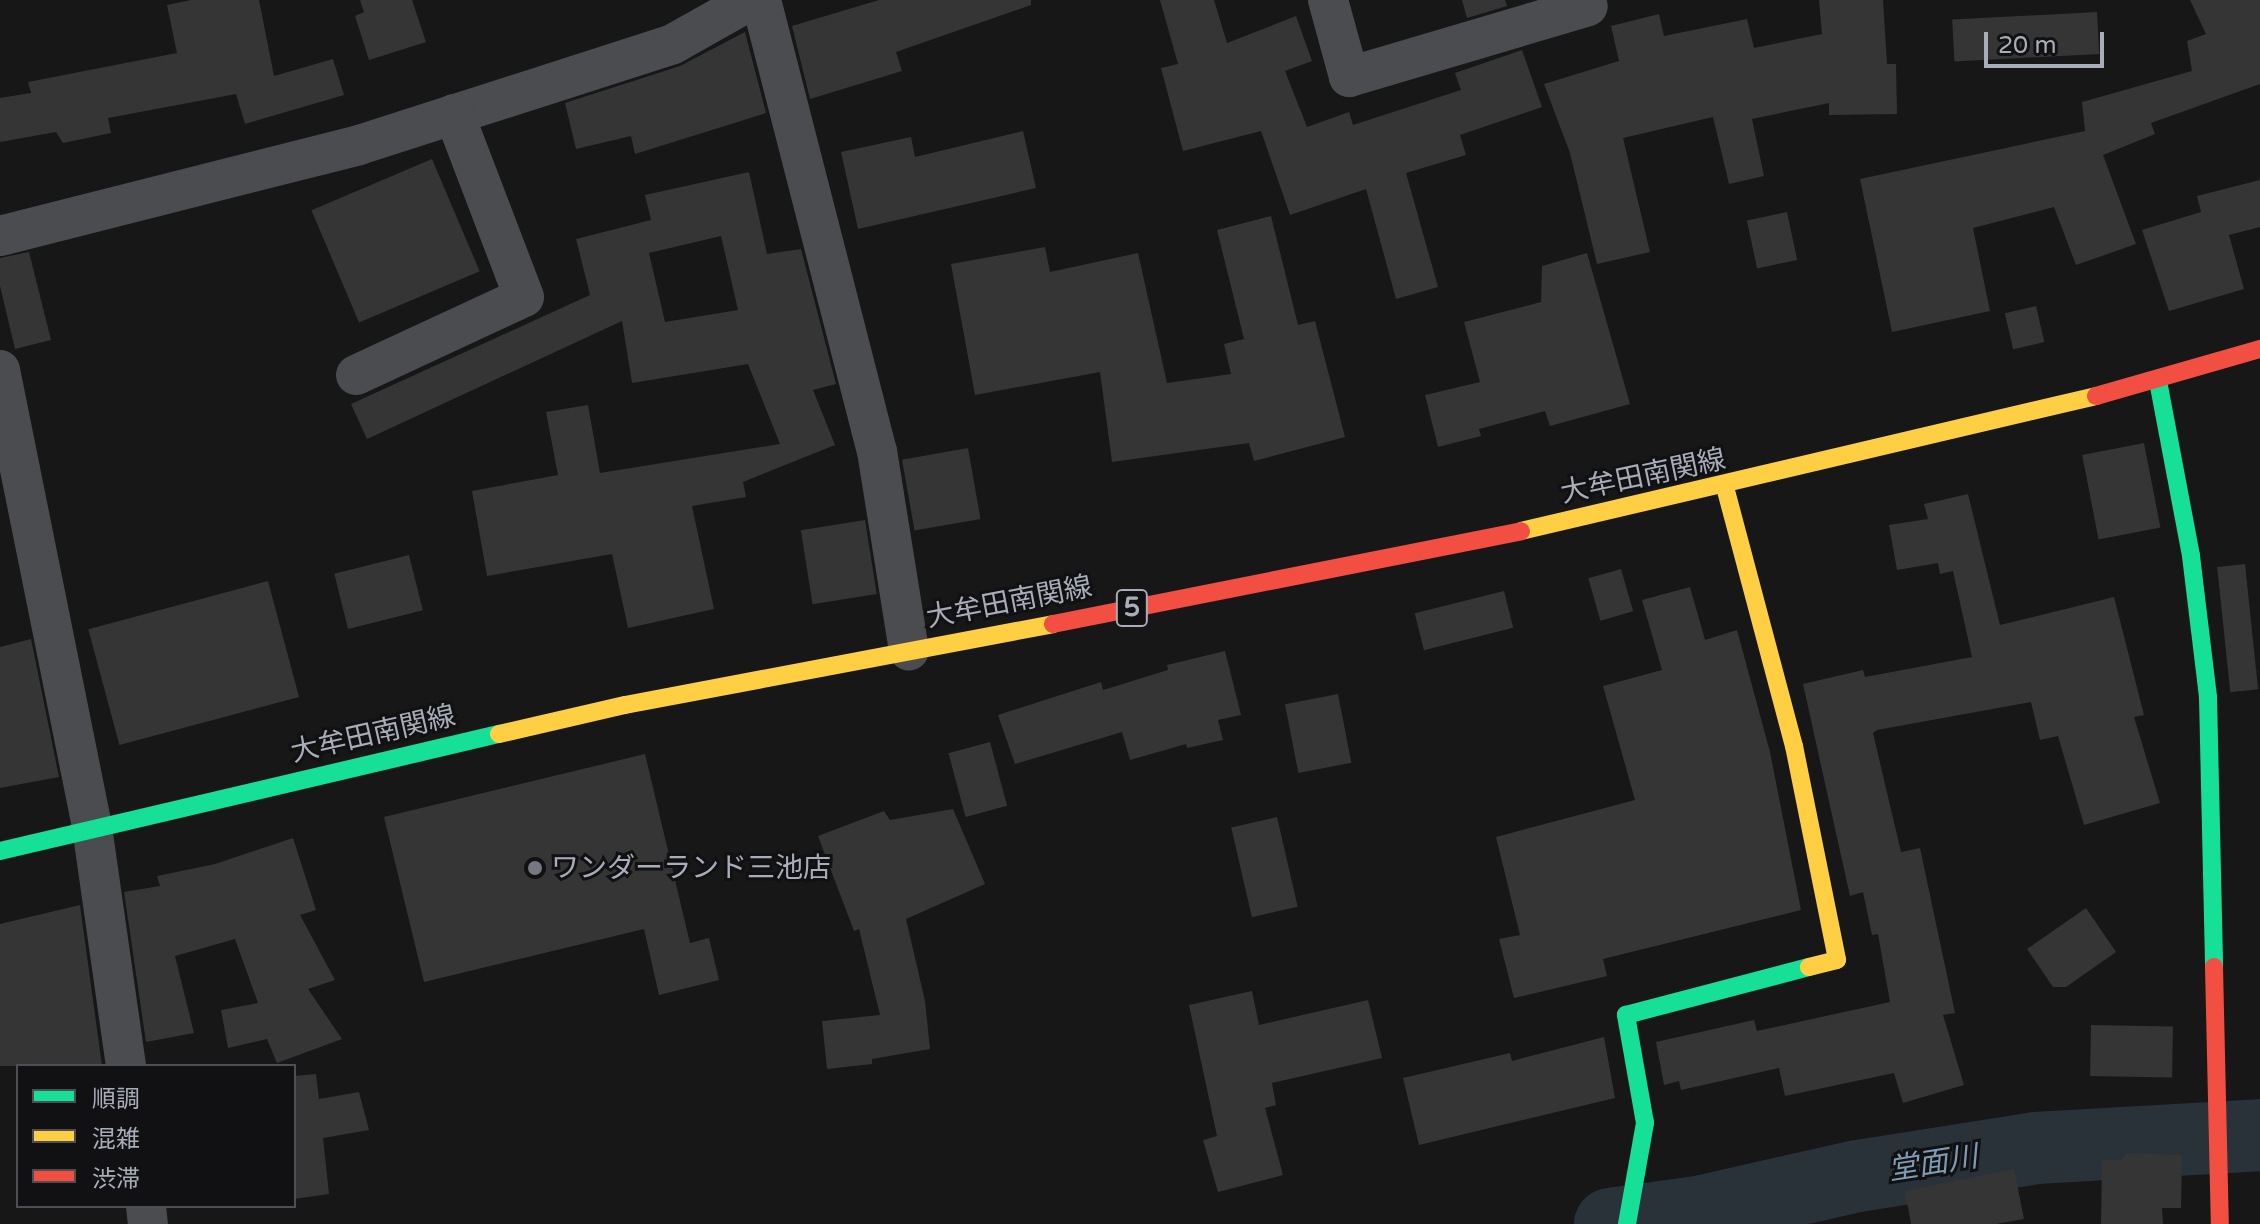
<!DOCTYPE html>
<html>
<head>
<meta charset="utf-8">
<style>
  body { margin:0 }
  #map { position:relative; width:2260px; height:1224px; overflow:hidden; background:#171717; font-family:"Varela Round","Noto Sans JP",sans-serif }
  div>[style] { position:absolute }
  .river>* { height:72px; margin:-36px; padding:0 36px; transform-origin:36px; border-radius:36px; background:#2a3239 }
  .building>* { inset:0; background:#353536; transform-origin:0 0 }
  .street>* { height:40px; margin:-20px; padding:0 20px; transform-origin:20px; border-radius:20px; background:#4b4c50 }
  .fast>* { height:18px; margin:-9px; padding:0 9px; transform-origin:9px; border-radius:9px; background:#16e098 }
  .slow>* { height:18px; margin:-9px; padding:0 9px; transform-origin:9px; border-radius:9px; background:#ffcf43 }
  .jam>* { height:18px; margin:-9px; padding:0 9px; transform-origin:9px; border-radius:9px; background:#f24e42 }
  .dots>* { width:22px; height:22px; translate:-50% -50%; box-sizing:border-box; border:4px solid #111113; border-radius:50% }
  span { translate:-50% -50%; white-space:nowrap; text-align:center; line-height:1.15; -webkit-text-stroke:6px #111113; paint-order:stroke }
  .shield-label span { padding:2px 6px; background:#111113; border:2px solid; border-radius:6px; -webkit-text-stroke-width:0 }
  .shield-label { font-size:26px; color:#a8adb8; font-weight:700 }
  .street-label { font-size:28px; color:#a8adb8 }
  .poi-label { font-size:28px; color:#a8adb8 }
  .left { translate:0 -50%; text-align:left }
  .water-label { font-size:30px; color:#7f9bb3; font-style:italic }
  .legend { position:absolute; left:16px; top:1064px; width:280px; height:144px; box-sizing:border-box; background:#111113; border:2px solid #4d4f55; margin:0; padding:10px 14px; list-style:none; font-size:24px; color:#a8adb8 }
  .legend li { display:flex; align-items:center; gap:16px; height:40px }
  .legend b { width:40px; border:2px solid #4d4f55 }
  .scale { position:absolute; left:1984px; top:32px; width:120px; height:36px; box-sizing:border-box; border:4px solid #a8adb8; border-top:0; padding-left:10px; font-size:24px; line-height:28px; white-space:nowrap; color:#a8adb8; -webkit-text-stroke:6px #111113; paint-order:stroke }
</style>
</head>
<body>
<div id="map">
  <div class="river">
    <i style="left:1610px;top:1224px;width:89px;rotate:-7.8deg"></i>
    <i style="left:1698px;top:1212px;width:164px;rotate:-12.7deg"></i>
    <i style="left:1858px;top:1176px;width:180px;rotate:-8.9deg"></i>
    <i style="left:2036px;top:1148px;width:224px;rotate:-3.3deg"></i>
  </div>
  <div class="building">
    <i style="clip-path:polygon(191px 0,259px 0,274px 76px,333px 59px,344px 95px,245px 124px,236px 94px,108px 118px,111px 133px,63px 143px,56px 132px,0 142px,0 98px,31px 93px,28px 82px,177px 53px,167px 5px)"></i>
    <i style="clip-path:polygon(360px 0,412px 0,426px 42px,369px 60px,355px 16px,364px 12px)"></i>
    <i style="clip-path:polygon(879px 0,1031px 0,1031px 5px,896px 52px,902px 71px,810px 99px,792px 26px)"></i>
    <i style="clip-path:polygon(1160px 0,1214px 0,1227px 43px,1296px 16px,1312px 61px,1285px 71px,1307px 127px,1349px 112px,1353px 125px,1461px 90px,1455px 73px,1522px 50px,1542px 107px,1460px 135px,1466px 155px,1406px 173px,1438px 287px,1396px 299px,1366px 189px,1290px 215px,1261px 131px,1183px 151px,1161px 68px,1178px 64px)"></i>
    <i style="clip-path:polygon(1462px 0,1505px 0,1507px 6px,1467px 18px)"></i>
    <i style="clip-path:polygon(1819px 0,1883px 0,1887px 64px,1896px 64px,1897px 114px,1829px 115px,1829px 103px,1752px 119px,1764px 176px,1729px 184px,1713px 117px,1623px 138px,1650px 252px,1597px 264px,1570px 153px,1544px 84px,1619px 61px,1611px 26px,1659px 14px,1664px 36px,1747px 19px,1754px 48px,1822px 34px)"></i>
    <i style="clip-path:polygon(2190px 0,2260px 0,2260px 84px,2151px 123px,2155px 134px,2103px 155px,2136px 244px,2076px 265px,2054px 207px,1973px 228px,1990px 311px,1892px 332px,1860px 179px,2085px 131px,2082px 102px,2192px 71px,2187px 41px,2206px 34px)"></i>
    <i style="left:2097px;top:12px;width:42px;height:145px;rotate:87deg"></i>
    <i style="clip-path:polygon(745px 32px,766px 113px,635px 154px,631px 136px,576px 149px,565px 103px,680px 66px)"></i>
    <i style="clip-path:polygon(1023px 131px,1036px 188px,858px 229px,841px 152px,911px 137px,915px 157px)"></i>
    <i style="left:432px;top:159px;width:122px;height:131px;rotate:67deg"></i>
    <i style="clip-path:polygon(evenodd,749px 172px,767px 254px,801px 249px,836px 384px,813px 390px,835px 445px,743px 482px,746px 497px,692px 506px,714px 609px,628px 628px,612px 554px,487px 576px,472px 491px,558px 475px,546px 412px,588px 405px,600px 473px,780px 444px,748px 364px,632px 383px,622px 321px,367px 439px,351px 404px,590px 295px,576px 239px,651px 220px,645px 195px,749px 172px,721px 236px,738px 310px,665px 322px,649px 253px,721px 236px)"></i>
    <i style="clip-path:polygon(2260px 180px,2260px 227px,2229px 235px,2244px 289px,2169px 311px,2142px 230px,2201px 212px,2197px 196px)"></i>
    <i style="left:1787px;top:212px;width:49px;height:41px;rotate:78deg"></i>
    <i style="clip-path:polygon(1271px 216px,1298px 325px,1315px 321px,1345px 437px,1254px 461px,1249px 443px,1112px 462px,1100px 372px,975px 395px,951px 264px,1045px 247px,1050px 272px,1138px 253px,1167px 383px,1231px 374px,1224px 344px,1244px 339px,1217px 230px)"></i>
    <i style="clip-path:polygon(29px 252px,51px 340px,15px 349px,0 286px,0 258px)"></i>
    <i style="clip-path:polygon(1587px 253px,1630px 404px,1550px 426px,1545px 411px,1479px 429px,1481px 436px,1438px 447px,1425px 395px,1480px 382px,1464px 322px,1541px 302px,1542px 266px)"></i>
    <i style="left:2036px;top:306px;width:37px;height:32px;rotate:77deg"></i>
    <i style="left:2144px;top:443px;width:86px;height:63px;rotate:79deg"></i>
    <i style="left:968px;top:448px;width:72px;height:67px;rotate:80deg"></i>
    <i style="clip-path:polygon(1968px 494px,2000px 625px,2114px 597px,2144px 715px,2134px 717px,2160px 803px,2084px 825px,2058px 736px,2040px 740px,2031px 702px,1877px 730px,1873px 733px,1901px 852px,1920px 848px,1955px 1013px,1943px 1015px,1964px 1085px,1903px 1103px,1894px 1073px,1785px 1096px,1779px 1068px,1681px 1090px,1679px 1081px,1664px 1085px,1656px 1042px,1754px 1020px,1757px 1031px,1890px 1002px,1878px 934px,1872px 935px,1863px 892px,1850px 896px,1803px 684px,1863px 670px,1865px 677px,1972px 657px,1953px 571px,1940px 574px,1938px 563px,1897px 570px,1889px 525px,1928px 519px,1924px 504px)"></i>
    <i style="left:865px;top:520px;width:75px;height:65px;rotate:81deg"></i>
    <i style="left:409px;top:555px;width:57px;height:77px;rotate:76deg"></i>
    <i style="left:2245px;top:564px;width:126px;height:28px;rotate:84deg"></i>
    <i style="left:1621px;top:569px;width:44px;height:34px;rotate:74deg"></i>
    <i style="left:268px;top:581px;width:120px;height:186px;rotate:75deg"></i>
    <i style="clip-path:polygon(1690px 587px,1705px 640px,1737px 630px,1770px 752px,1801px 910px,1603px 959px,1607px 976px,1514px 998px,1499px 939px,1520px 935px,1496px 837px,1635px 800px,1603px 686px,1662px 670px,1642px 600px)"></i>
    <i style="left:1504px;top:591px;width:38px;height:92px;rotate:76deg"></i>
    <i style="clip-path:polygon(31px 639px,59px 777px,0 788px,0 647px)"></i>
    <i style="clip-path:polygon(1225px 651px,1241px 715px,1218px 720px,1223px 740px,1187px 748px,1186px 744px,1130px 760px,1122px 732px,1015px 764px,998px 715px,1101px 682px,1103px 690px,1168px 670px,1167px 665px)"></i>
    <i style="left:1338px;top:694px;width:70px;height:54px;rotate:79deg"></i>
    <i style="left:990px;top:742px;width:66px;height:43px;rotate:75deg"></i>
    <i style="clip-path:polygon(645px 754px,690px 943px,709px 938px,719px 980px,659px 995px,644px 929px,424px 982px,384px 817px)"></i>
    <i style="clip-path:polygon(953px 809px,985px 884px,906px 919px,925px 1001px,930px 1049px,872px 1059px,872px 1064px,827px 1069px,822px 1021px,880px 1015px,859px 929px,854px 931px,818px 836px,884px 811px,890px 820px)"></i>
    <i style="left:1277px;top:817px;width:92px;height:47px;rotate:77deg"></i>
    <i style="clip-path:polygon(293px 838px,316px 910px,300px 915px,335px 980px,308px 989px,342px 1039px,277px 1063px,267px 1039px,228px 1048px,221px 1010px,258px 1003px,235px 939px,175px 956px,194px 1033px,146px 1042px,124px 892px,160px 886px,157px 876px,215px 864px)"></i>
    <i style="clip-path:polygon(80px 905px,102px 1066px,0 1066px,0 924px)"></i>
    <i style="clip-path:polygon(2086px 908px,2116px 952px,2066px 987px,2053px 987px,2027px 949px)"></i>
    <i style="clip-path:polygon(1252px 991px,1259px 1025px,1368px 1000px,1382px 1058px,1272px 1083px,1276px 1105px,1265px 1108px,1283px 1175px,1218px 1192px,1203px 1140px,1217px 1136px,1189px 1005px)"></i>
    <i style="left:2091px;top:1025px;width:82px;height:51px;rotate:1deg"></i>
    <i style="clip-path:polygon(1604px 1037px,1615px 1098px,1419px 1145px,1403px 1078px,1510px 1053px,1512px 1061px)"></i>
    <i style="clip-path:polygon(316px 1074px,319px 1099px,359px 1092px,369px 1130px,323px 1138px,329px 1194px,294px 1199px,294px 1076px)"></i>
    <i style="clip-path:polygon(2127px 1153px,2182px 1155px,2181px 1208px,2162px 1208px,2163px 1224px,2101px 1224px,2102px 1160px,2122px 1160px)"></i>
    <i style="clip-path:polygon(2014px 1169px,2024px 1219px,1996px 1224px,1911px 1224px,1905px 1191px)"></i>
  </div>
  <div class="street">
    <i style="left:761px;top:0;width:466px;rotate:75.6deg"></i>
    <i style="left:877px;top:451px;width:202px;rotate:80.9deg"></i>
    <i style="left:1328px;top:0;width:80px;rotate:74.7deg"></i>
    <i style="left:1349px;top:77px;width:249px;rotate:-16.5deg"></i>
    <i style="left:0;top:236px;width:370px;rotate:-14.2deg"></i>
    <i style="left:359px;top:145px;width:330px;rotate:-17.8deg"></i>
    <i style="left:673px;top:44px;width:90px;rotate:-29.4deg"></i>
    <i style="left:0;top:370px;width:466px;rotate:78.6deg"></i>
    <i style="left:92px;top:827px;width:241px;rotate:81.9deg"></i>
    <i style="left:356px;top:375px;width:185px;rotate:-24.9deg"></i>
    <i style="left:524px;top:297px;width:196px;rotate:-110.9deg"></i>
    <i style="left:146px;top:1206px;width:18px;rotate:84deg"></i>
  </div>
  <div class="fast">
    <i style="left:2158px;top:381px;width:178px;rotate:79.3deg"></i>
    <i style="left:2191px;top:556px;width:142px;rotate:83.1deg"></i>
    <i style="left:2208px;top:697px;width:270px;rotate:88.7deg"></i>
    <i style="left:0;top:851px;width:513px;rotate:-13.2deg"></i>
    <i style="left:1627px;top:1224px;width:103px;rotate:-79.9deg"></i>
    <i style="left:1645px;top:1123px;width:110px;rotate:-100deg"></i>
    <i style="left:1626px;top:1015px;width:189px;rotate:-14.7deg"></i>
  </div>
  <div class="slow">
    <i style="left:1725px;top:487px;width:268px;rotate:75.1deg"></i>
    <i style="left:1794px;top:746px;width:218px;rotate:78.6deg"></i>
    <i style="left:1837px;top:960px;width:29px;rotate:166deg"></i>
    <i style="left:1521px;top:531px;width:591px;rotate:-13.21deg"></i>
    <i style="left:499px;top:734px;width:129px;rotate:-13deg"></i>
    <i style="left:625px;top:705px;width:436px;rotate:-10.7deg"></i>
  </div>
  <div class="jam">
    <i style="left:2096px;top:396px;width:171px;rotate:-16deg"></i>
    <i style="left:1053px;top:624px;width:477px;rotate:-11.2deg"></i>
    <i style="left:2214px;top:967px;width:257px;rotate:88.7deg"></i>
  </div>
  <div class="dots">
    <i style="left:535px;top:868px;background:#757880"></i>
  </div>
  <div class="shield-label">
    <span style="left:1132px;top:608px">5</span>
  </div>
  <div class="street-label">
    <span style="left:1643px;top:476px;rotate:-12deg">大牟田南関線</span>
    <span style="left:1009px;top:602px;rotate:-11deg">大牟田南関線</span>
    <span style="left:373px;top:734px;rotate:-13deg">大牟田南関線</span>
  </div>
  <div class="poi-label">
    <span class="left" style="left:551px;top:868px">ワンダーランド三池店</span>
  </div>
  <div class="water-label">
    <span style="left:1933px;top:1164px;rotate:-9deg">堂面川</span>
  </div>
  <ul class="legend">
  <li><b style="height:10px;background:#16e098"></b>順調</li>
  <li><b style="height:10px;background:#ffcf43"></b>混雑</li>
  <li><b style="height:10px;background:#f24e42"></b>渋滞</li>
  </ul>
  <div class="scale">20 m</div>
</div>
</body>
</html>
